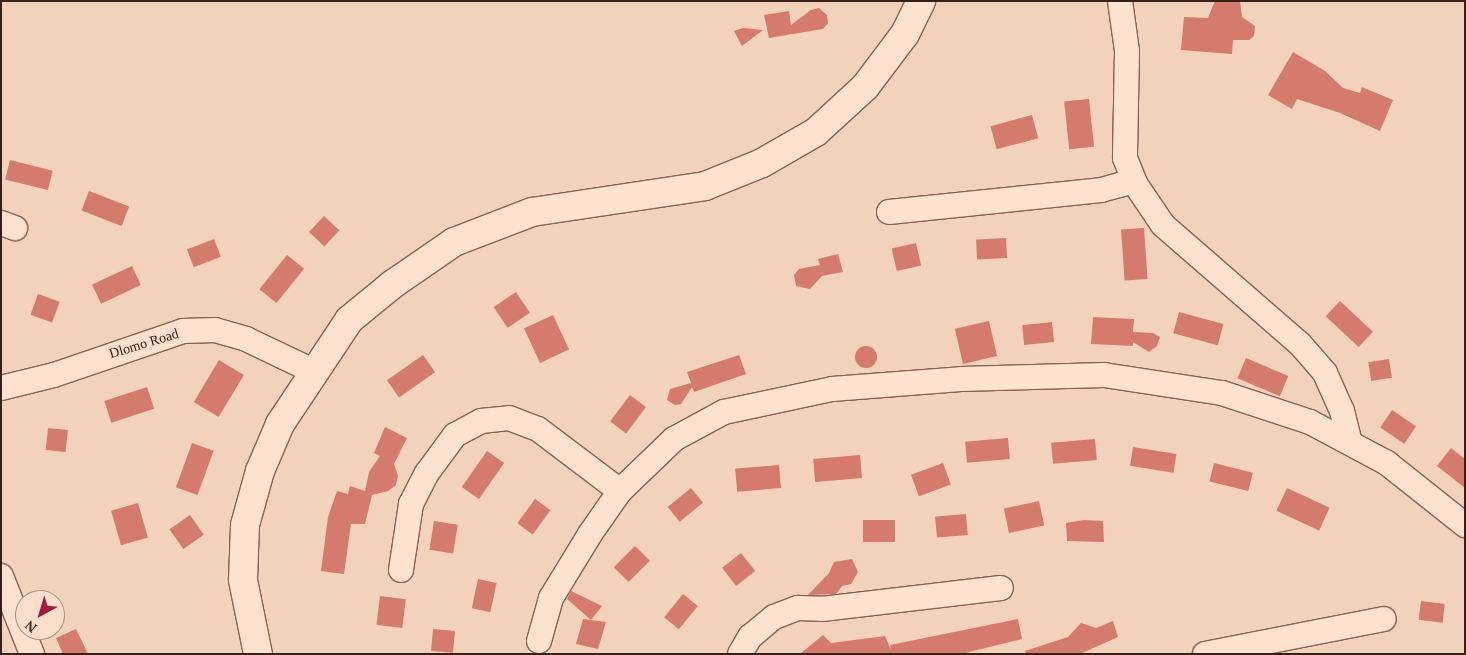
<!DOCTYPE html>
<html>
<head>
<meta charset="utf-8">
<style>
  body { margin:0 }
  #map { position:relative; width:1466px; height:655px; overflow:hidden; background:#f2d2bb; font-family:Georgia,serif }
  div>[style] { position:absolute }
  .building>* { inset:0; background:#d47b6d; transform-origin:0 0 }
  .round { border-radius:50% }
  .roads { filter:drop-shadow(1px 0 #8b6153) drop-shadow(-1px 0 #8b6153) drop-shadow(0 1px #8b6153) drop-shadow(0 -1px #8b6153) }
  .minor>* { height:24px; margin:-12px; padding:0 12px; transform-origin:12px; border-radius:12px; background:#fce2cf }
  .tertiary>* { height:28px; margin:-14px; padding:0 14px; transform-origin:14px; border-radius:14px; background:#fce2cf }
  span { translate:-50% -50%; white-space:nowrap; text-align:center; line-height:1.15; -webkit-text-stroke:5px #f9dfcb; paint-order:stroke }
  .street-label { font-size:14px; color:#38201a }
  .frame { position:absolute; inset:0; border:2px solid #38201a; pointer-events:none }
  .north { position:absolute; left:15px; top:590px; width:50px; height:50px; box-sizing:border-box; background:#f9dfcb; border:1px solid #ac9384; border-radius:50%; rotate:219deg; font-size:14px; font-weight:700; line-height:20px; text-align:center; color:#38201a }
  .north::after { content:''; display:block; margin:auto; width:18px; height:22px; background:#a01d42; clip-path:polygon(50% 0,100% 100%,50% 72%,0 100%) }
</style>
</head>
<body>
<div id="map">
  <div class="building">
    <i style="clip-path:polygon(1215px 1px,1240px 1px,1242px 17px,1255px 26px,1254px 36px,1249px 40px,1233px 40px,1232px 54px,1181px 50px,1184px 17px,1208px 18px)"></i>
    <i style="clip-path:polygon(819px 8px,827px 15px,828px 23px,823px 29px,769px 38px,764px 15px,789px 11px,791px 25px,811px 10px)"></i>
    <i style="clip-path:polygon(743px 28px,763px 30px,742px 46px,734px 31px)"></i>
    <i style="clip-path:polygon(1293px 52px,1325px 71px,1343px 88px,1360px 93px,1362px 87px,1393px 100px,1380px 131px,1340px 113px,1297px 99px,1292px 109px,1268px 95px)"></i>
    <i style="left:1089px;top:99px;width:48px;height:25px;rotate:84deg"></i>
    <i style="left:1032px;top:115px;width:24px;height:43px;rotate:75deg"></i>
    <i style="left:10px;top:160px;width:44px;height:20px;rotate:14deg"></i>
    <i style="left:89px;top:191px;width:43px;height:21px;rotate:21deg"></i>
    <i style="left:324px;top:216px;width:21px;height:22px;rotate:43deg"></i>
    <i style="left:1144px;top:228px;width:51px;height:23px;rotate:86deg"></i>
    <i style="left:1006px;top:238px;width:20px;height:30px;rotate:87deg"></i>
    <i style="left:214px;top:239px;width:19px;height:29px;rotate:69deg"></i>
    <i style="left:916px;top:243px;width:23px;height:25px;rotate:77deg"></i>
    <i style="clip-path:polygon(838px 254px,843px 272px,822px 276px,810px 289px,796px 286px,794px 275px,799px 269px,820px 265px,818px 259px)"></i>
    <i style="left:287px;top:255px;width:22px;height:44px;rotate:39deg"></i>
    <i style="left:132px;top:266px;width:21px;height:44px;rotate:65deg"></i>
    <i style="left:516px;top:292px;width:25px;height:27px;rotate:56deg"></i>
    <i style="left:38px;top:294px;width:23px;height:22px;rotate:20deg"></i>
    <i style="left:1340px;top:301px;width:45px;height:21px;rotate:43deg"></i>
    <i style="left:1179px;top:312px;width:46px;height:22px;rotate:15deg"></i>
    <i style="left:553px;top:315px;width:38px;height:32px;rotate:65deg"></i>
    <i style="clip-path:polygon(1093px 317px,1134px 319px,1133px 332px,1153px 333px,1160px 337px,1157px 346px,1149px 352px,1133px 342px,1133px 346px,1091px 344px)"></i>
    <i style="left:989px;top:321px;width:36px;height:35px;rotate:77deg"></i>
    <i style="left:1052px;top:322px;width:20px;height:30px;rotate:84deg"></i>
    <i class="round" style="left:855px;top:346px;width:22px;height:22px"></i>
    <i style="left:423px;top:355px;width:21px;height:44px;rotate:55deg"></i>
    <i style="clip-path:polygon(739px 355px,746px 374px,694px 392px,692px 387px,681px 404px,675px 405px,667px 400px,670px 389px,691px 383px,687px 372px)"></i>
    <i style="left:1246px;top:358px;width:46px;height:22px;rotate:23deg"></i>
    <i style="left:1389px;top:359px;width:19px;height:21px;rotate:81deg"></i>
    <i style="left:219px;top:360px;width:29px;height:49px;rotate:31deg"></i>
    <i style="left:147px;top:387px;width:23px;height:45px;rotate:72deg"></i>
    <i style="left:630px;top:395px;width:20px;height:33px;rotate:37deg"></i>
    <i style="left:1392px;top:410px;width:29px;height:21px;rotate:34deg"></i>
    <i style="clip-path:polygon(385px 427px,407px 438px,394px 464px,398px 476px,396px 485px,388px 491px,372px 495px,365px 524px,351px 524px,344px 574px,321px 571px,328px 517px,337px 491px,348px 494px,350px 486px,365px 491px,369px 472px,380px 456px,374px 453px)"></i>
    <i style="left:48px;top:428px;width:20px;height:22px;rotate:6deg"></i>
    <i style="left:1008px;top:438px;width:21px;height:43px;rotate:85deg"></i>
    <i style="left:1095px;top:439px;width:21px;height:44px;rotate:85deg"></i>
    <i style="left:192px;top:443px;width:23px;height:47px;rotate:20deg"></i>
    <i style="left:1133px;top:447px;width:44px;height:19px;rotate:9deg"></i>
    <i style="clip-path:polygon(1451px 448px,1465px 459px,1465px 488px,1437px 466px)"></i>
    <i style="left:487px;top:451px;width:21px;height:44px;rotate:35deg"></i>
    <i style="left:860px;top:455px;width:23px;height:47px;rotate:85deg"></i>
    <i style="left:943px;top:463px;width:23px;height:34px;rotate:70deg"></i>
    <i style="left:1214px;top:463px;width:40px;height:19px;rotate:14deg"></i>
    <i style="left:779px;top:465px;width:23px;height:44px;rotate:85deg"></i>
    <i style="left:691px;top:488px;width:19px;height:30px;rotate:51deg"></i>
    <i style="left:1287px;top:488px;width:47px;height:25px;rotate:25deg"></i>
    <i style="left:535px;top:499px;width:19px;height:30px;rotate:36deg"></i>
    <i style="left:1039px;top:501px;width:25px;height:36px;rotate:78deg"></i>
    <i style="left:138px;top:503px;width:36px;height:28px;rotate:74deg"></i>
    <i style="left:966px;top:514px;width:21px;height:31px;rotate:85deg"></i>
    <i style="left:190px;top:515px;width:24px;height:25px;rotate:55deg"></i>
    <i style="left:863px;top:520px;width:32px;height:22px"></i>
    <i style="clip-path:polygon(1084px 520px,1103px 521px,1104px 542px,1067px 541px,1066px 523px)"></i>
    <i style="left:434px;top:521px;width:24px;height:29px;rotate:9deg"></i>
    <i style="left:635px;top:546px;width:21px;height:30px;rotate:45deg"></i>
    <i style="left:741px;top:553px;width:23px;height:24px;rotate:52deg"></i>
    <i style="clip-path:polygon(852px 559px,858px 572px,851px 584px,842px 586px,836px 594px,808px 595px,829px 573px,834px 562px)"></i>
    <i style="left:478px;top:579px;width:19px;height:30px;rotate:12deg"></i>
    <i style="clip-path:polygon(571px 591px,602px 606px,591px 620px,567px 599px)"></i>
    <i style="left:683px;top:594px;width:19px;height:30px;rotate:39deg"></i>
    <i style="left:380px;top:596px;width:26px;height:29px;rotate:7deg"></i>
    <i style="left:1421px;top:601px;width:24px;height:19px;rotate:7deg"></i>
    <i style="clip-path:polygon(583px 619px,606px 622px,598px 649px,576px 644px)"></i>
    <i style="clip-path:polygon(1018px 619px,1022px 639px,961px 654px,800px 654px,823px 635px,831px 643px,885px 636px,891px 650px,890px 645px)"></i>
    <i style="clip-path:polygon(1113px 621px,1118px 637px,1080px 654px,1026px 654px,1025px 651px,1068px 637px,1081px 623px,1096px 628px)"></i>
    <i style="clip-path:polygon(76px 629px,88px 654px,63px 654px,56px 638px)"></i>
    <i style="left:433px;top:629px;width:22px;height:22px;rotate:5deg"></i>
  </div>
  <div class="roads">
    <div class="minor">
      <i style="left:1120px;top:1px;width:50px;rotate:82deg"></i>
      <i style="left:1127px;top:51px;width:107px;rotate:91.1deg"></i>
      <i style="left:1125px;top:158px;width:29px;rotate:68deg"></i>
      <i style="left:1136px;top:185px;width:48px;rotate:56deg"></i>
      <i style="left:1163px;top:225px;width:181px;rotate:41deg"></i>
      <i style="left:1300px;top:344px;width:38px;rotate:49deg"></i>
      <i style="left:1325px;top:373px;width:42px;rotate:65.9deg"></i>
      <i style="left:1342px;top:411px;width:33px;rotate:76deg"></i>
      <i style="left:889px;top:212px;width:213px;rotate:-5.9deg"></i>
      <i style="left:1101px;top:190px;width:34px;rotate:-15deg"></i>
      <i style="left:1px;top:223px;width:15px;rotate:20deg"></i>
      <i style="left:1px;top:388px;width:55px;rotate:-13.8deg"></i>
      <i style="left:54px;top:375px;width:136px;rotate:-18.8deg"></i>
      <i style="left:183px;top:331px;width:32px;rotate:-2deg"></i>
      <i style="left:215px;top:330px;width:32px;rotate:16deg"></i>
      <i style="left:246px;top:339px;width:74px;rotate:25.5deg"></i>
      <i style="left:401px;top:570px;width:67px;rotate:-81.4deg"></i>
      <i style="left:411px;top:504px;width:35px;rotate:-63deg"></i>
      <i style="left:427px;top:473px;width:47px;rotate:-53.6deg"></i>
      <i style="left:455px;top:435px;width:30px;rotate:-28deg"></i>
      <i style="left:481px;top:421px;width:28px;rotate:-6deg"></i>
      <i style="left:509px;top:418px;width:31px;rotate:21deg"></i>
      <i style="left:538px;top:429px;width:103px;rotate:37.1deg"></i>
      <i style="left:1px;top:576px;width:84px;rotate:68.3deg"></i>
      <i style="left:539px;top:641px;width:45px;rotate:-74.4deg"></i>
      <i style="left:551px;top:598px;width:75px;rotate:-58.6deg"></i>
      <i style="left:590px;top:534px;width:52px;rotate:-55.1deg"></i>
      <i style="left:620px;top:491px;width:75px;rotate:-43.9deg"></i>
      <i style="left:674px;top:439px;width:57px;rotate:-28.4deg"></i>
      <i style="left:724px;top:412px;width:110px;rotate:-12deg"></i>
      <i style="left:832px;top:389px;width:129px;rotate:-4.4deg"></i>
      <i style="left:961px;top:379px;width:143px;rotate:-1.6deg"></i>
      <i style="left:1104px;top:375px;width:119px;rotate:8.7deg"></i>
      <i style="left:1222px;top:393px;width:93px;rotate:18.2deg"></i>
      <i style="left:1310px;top:422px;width:87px;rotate:28deg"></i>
      <i style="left:1387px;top:463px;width:100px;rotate:38.5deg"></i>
      <i style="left:740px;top:654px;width:20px;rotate:-60deg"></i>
      <i style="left:750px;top:637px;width:31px;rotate:-40deg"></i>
      <i style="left:774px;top:617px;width:26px;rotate:-21deg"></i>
      <i style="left:798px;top:608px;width:24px;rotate:2deg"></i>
      <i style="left:822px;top:609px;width:180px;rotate:-6.7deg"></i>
      <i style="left:1205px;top:654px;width:182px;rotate:-11.1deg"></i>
    </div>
    <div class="tertiary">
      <i style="left:258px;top:654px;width:76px;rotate:-101.5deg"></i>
      <i style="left:243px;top:580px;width:55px;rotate:-87.9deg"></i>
      <i style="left:245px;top:525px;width:56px;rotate:-74.5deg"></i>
      <i style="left:260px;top:471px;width:51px;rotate:-66.9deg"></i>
      <i style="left:280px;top:424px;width:125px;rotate:-56.4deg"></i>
      <i style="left:349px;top:320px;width:57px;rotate:-39.3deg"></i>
      <i style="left:393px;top:284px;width:74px;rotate:-34.5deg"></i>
      <i style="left:454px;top:242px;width:84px;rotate:-21deg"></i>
      <i style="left:532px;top:212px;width:175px;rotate:-8.5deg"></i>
      <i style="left:705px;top:186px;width:61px;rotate:-22deg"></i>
      <i style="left:762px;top:163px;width:62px;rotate:-29.9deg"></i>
      <i style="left:816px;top:132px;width:67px;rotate:-42.6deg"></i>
      <i style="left:865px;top:87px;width:66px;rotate:-53deg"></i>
      <i style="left:905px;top:34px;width:37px;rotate:-64deg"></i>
    </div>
  </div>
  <div class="street-label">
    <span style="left:144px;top:344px;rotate:-17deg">Dlomo Road</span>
  </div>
  <div class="frame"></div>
  <div class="north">N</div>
</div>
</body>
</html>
